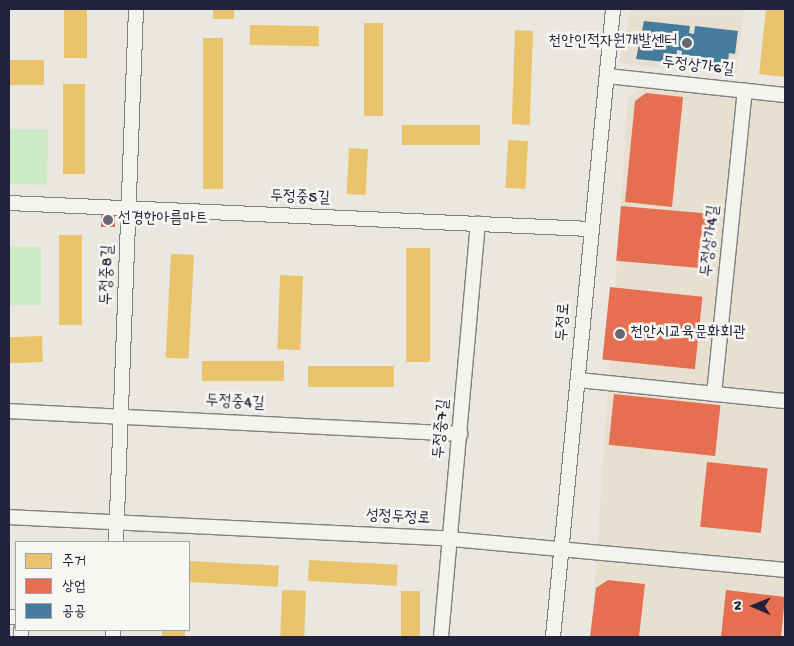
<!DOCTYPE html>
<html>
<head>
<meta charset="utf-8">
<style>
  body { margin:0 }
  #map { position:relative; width:794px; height:646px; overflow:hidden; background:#eae7e0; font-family:"Gochi Hand","Poor Story",sans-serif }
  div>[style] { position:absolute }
  .built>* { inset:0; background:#e7dfd0 }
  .green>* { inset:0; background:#cdeac6; transform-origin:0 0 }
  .homes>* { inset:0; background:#e9c46a; transform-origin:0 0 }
  .shops>* { inset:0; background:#e76f51; transform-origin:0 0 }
  .public>* { inset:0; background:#457b9d }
  .roads { filter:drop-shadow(1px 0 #807f81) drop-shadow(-1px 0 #807f81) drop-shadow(0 1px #807f81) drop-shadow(0 -1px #807f81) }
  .minor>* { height:14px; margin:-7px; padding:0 7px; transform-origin:7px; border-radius:7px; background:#f3f3f0 }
  .dots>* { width:14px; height:14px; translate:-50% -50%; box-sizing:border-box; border:2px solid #f6f6f2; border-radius:50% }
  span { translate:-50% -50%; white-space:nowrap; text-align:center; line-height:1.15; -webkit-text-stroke:5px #f6f6f2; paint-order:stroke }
  .poi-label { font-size:16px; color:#22223b }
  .right { translate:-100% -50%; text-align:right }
  .left { translate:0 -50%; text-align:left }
  .street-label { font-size:16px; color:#22223b }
  .frame { position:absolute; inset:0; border:10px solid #22223b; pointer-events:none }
  .legend { position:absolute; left:15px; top:541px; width:175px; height:90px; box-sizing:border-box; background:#f6f6f2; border:1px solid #a1a1a9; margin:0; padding:6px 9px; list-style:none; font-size:15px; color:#22223b }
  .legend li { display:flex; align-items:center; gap:10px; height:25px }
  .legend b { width:25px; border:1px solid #a1a1a9 }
  .north { position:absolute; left:729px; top:581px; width:50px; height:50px; -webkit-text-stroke:4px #f6f6f2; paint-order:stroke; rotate:271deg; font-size:14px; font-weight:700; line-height:20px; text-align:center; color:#22223b }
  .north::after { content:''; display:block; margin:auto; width:18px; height:22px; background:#22223b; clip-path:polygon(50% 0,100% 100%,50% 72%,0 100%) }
</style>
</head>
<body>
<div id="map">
  <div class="built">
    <i style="clip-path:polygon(631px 9px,744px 9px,736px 77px,620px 63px)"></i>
    <i style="clip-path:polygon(645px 86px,785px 102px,785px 637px,591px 637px,628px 98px)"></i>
  </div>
  <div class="green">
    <i style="left:9px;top:129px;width:39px;height:55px;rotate:1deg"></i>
    <i style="left:9px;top:247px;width:32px;height:58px"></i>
  </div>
  <div class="homes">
    <i style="left:64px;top:9px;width:23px;height:49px"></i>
    <i style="left:213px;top:9px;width:21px;height:10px"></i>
    <i style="clip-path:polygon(766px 9px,785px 9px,785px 77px,759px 74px)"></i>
    <i style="left:364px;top:23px;width:19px;height:93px"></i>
    <i style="left:250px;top:25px;width:69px;height:20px;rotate:1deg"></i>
    <i style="left:533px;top:31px;width:94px;height:18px;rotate:92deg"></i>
    <i style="left:203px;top:38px;width:20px;height:151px"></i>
    <i style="left:9px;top:60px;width:35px;height:25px"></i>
    <i style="left:63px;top:84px;width:22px;height:90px"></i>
    <i style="left:402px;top:125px;width:78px;height:20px"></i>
    <i style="left:508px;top:140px;width:20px;height:48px;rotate:3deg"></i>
    <i style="left:349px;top:148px;width:19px;height:46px;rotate:3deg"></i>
    <i style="left:59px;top:235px;width:23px;height:90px"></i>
    <i style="left:406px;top:248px;width:24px;height:114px"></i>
    <i style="left:194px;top:255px;width:104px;height:23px;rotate:93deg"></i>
    <i style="left:303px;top:276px;width:74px;height:23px;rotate:92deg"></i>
    <i style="left:42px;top:336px;width:26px;height:33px;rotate:88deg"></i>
    <i style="left:202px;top:361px;width:82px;height:20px"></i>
    <i style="left:308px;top:366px;width:86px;height:21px"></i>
    <i style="left:309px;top:560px;width:89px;height:21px;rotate:3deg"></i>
    <i style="left:190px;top:561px;width:89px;height:21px;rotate:3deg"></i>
    <i style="left:282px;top:590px;width:24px;height:47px;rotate:2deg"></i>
    <i style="left:401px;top:591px;width:19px;height:46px"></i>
    <i style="left:162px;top:630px;width:23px;height:7px"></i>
  </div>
  <div class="shops">
    <i style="clip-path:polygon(646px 93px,683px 97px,672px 207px,625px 202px,635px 101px)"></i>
    <i style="left:621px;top:206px;width:92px;height:55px;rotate:5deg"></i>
    <i style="left:101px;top:213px;width:14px;height:14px"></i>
    <i style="left:610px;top:287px;width:93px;height:73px;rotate:6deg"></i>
    <i style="left:614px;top:394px;width:107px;height:51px;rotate:6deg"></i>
    <i style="left:707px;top:462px;width:61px;height:65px;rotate:6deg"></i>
    <i style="clip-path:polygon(608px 580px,645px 584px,639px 637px,590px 637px,596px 588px)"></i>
    <i style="clip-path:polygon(726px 590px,785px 597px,781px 637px,721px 637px)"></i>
  </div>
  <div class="public">
    <i style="clip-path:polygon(644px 21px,690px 26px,689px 33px,694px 34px,695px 26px,738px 31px,735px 54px,729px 53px,727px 69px,681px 64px,682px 51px,677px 50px,676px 63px,636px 59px)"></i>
  </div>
  <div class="roads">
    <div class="minor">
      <i style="left:607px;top:76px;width:179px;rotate:6.1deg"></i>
      <i style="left:9px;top:203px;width:582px;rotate:2.56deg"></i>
      <i style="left:578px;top:380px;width:208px;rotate:5.8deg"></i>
      <i style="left:714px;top:394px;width:305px;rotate:-84.2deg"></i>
      <i style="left:9px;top:411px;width:452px;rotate:2.9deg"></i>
      <i style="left:9px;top:517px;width:443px;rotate:2.8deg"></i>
      <i style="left:451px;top:539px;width:335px;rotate:5.3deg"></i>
      <i style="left:116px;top:542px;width:533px;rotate:-87.85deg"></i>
      <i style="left:9px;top:617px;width:7px"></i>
      <i style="left:21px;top:637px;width:7px;rotate:-90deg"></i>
      <i style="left:113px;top:637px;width:7px;rotate:-90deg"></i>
      <i style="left:441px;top:637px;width:415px;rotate:-84.9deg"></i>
      <i style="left:553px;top:637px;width:631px;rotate:-84.54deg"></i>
    </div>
  </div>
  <div class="dots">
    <i style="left:687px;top:43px;background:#686775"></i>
    <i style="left:108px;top:220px;background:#686775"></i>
    <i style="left:620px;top:334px;background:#686775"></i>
  </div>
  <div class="poi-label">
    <span class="right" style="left:677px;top:43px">천안인적자원개발센터</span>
    <span class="left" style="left:118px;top:220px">선경한아름마트</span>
    <span class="left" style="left:630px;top:334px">천안시교육문화회관</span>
  </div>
  <div class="street-label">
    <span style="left:698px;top:68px;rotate:6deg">두정상가6길</span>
    <span style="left:300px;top:199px;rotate:2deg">두정중5길</span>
    <span style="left:712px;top:241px;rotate:-84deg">두정상가4길</span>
    <span style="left:109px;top:275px;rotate:-88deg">두정중8길</span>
    <span style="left:565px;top:322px;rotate:-86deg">두정로</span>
    <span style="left:235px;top:404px;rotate:3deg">두정중4길</span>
    <span style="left:443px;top:429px;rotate:-85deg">두정중7길</span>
    <span style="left:398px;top:519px;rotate:3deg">성정두정로</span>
  </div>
  <div class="frame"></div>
  <ul class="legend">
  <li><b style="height:14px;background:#e9c46a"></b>주거</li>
  <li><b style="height:14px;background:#e76f51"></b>상업</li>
  <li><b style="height:14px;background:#457b9d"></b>공공</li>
  </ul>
  <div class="north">N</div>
</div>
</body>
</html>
